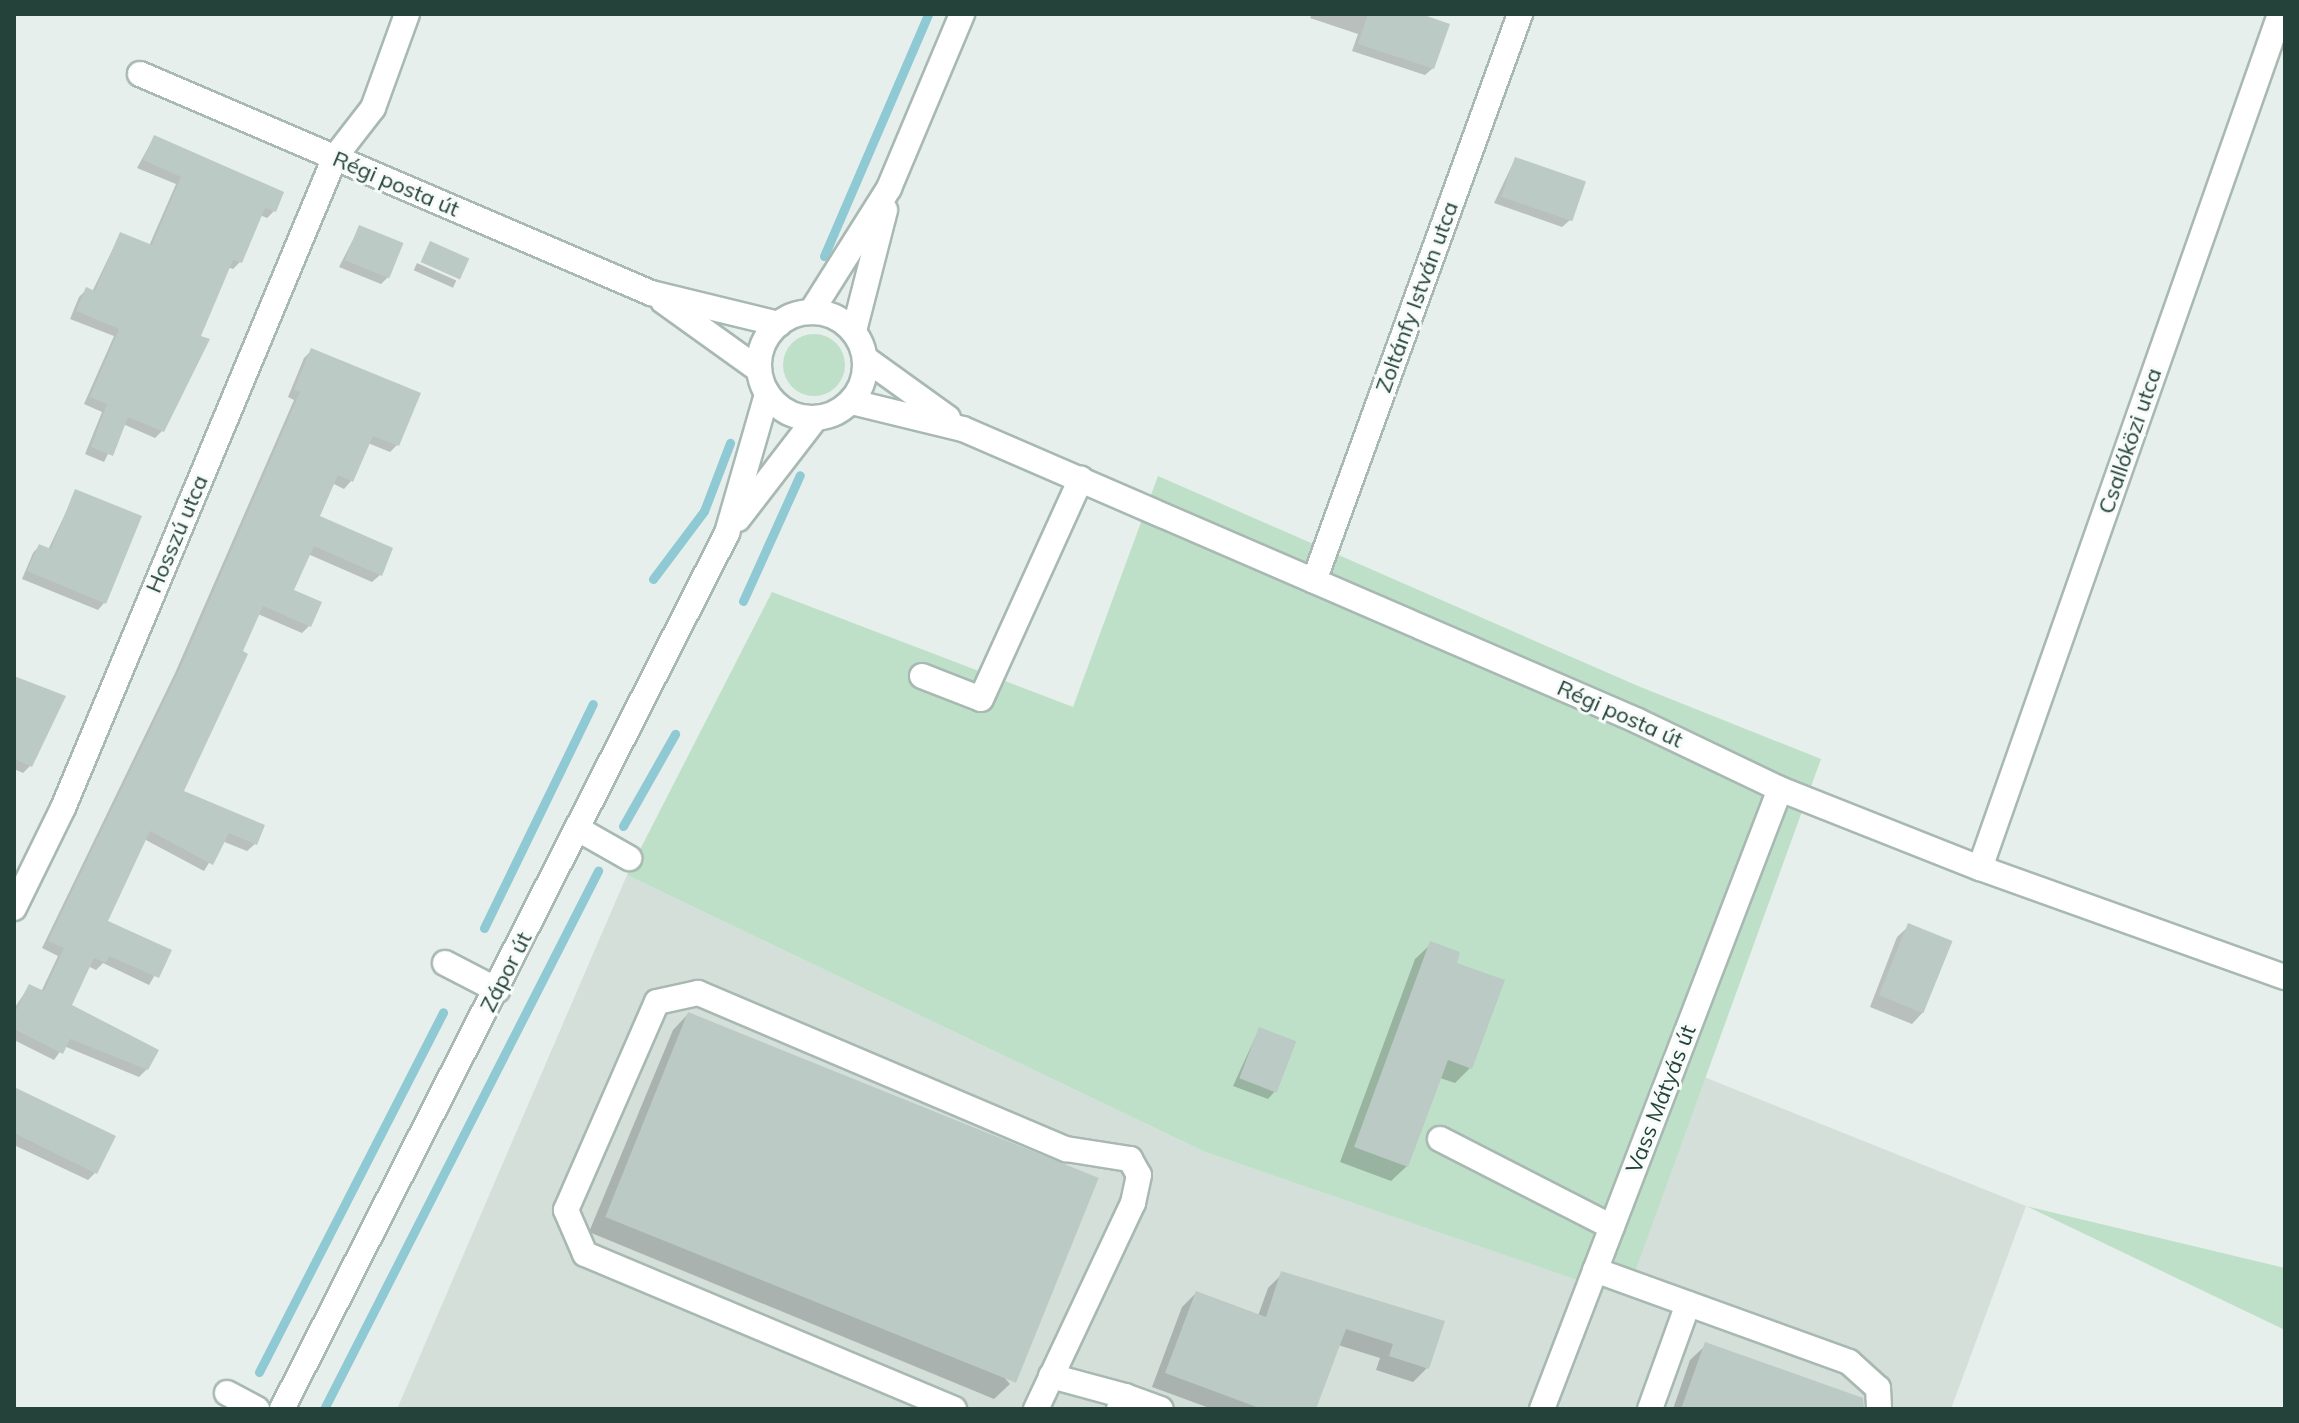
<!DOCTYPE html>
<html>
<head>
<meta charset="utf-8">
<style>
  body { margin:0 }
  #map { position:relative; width:2299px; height:1423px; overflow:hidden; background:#e6efeb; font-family:Mulish,sans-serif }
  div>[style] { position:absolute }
  .built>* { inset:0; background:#d4dfda }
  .green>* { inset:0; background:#bfe0c8 }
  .round { border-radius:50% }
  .shadow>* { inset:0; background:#0003; transform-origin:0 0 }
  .stream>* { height:9px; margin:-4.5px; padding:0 4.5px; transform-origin:4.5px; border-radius:4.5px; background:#8ec9d4 }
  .building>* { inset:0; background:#bbcac4; transform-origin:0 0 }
  .roads { filter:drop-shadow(2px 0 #a8b8b2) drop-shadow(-2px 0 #a8b8b2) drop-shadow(0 2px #a8b8b2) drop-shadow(0 -2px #a8b8b2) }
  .minor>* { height:24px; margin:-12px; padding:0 12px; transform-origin:12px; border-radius:12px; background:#fff }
  .minor>.ring { margin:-12px; padding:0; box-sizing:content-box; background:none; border:24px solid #fff; border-radius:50% }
  span { translate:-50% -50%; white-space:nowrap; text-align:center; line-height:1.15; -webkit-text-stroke:6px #f7fbf9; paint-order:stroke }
  .street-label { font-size:22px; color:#24423a }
  .frame { position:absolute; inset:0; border:16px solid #24423a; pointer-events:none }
</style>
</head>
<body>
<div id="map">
  <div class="built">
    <i style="clip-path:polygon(627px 875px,1205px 1152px,1626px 1297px,1704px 1077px,2026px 1206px,1951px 1409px,397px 1409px)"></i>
  </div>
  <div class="green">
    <i class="round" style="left:783px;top:334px;width:62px;height:62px"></i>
    <i style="clip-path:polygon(1158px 476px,1638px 686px,1821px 759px,1626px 1297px,1205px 1152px,627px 875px,772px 592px,1073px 707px)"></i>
    <i style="clip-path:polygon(2026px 1206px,2285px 1268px,2285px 1330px)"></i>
  </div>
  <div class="shadow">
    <i style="clip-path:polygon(1312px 14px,1415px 14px,1433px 68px,1425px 75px,1352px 51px,1358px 34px,1310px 18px)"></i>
    <i style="clip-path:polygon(154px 137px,274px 211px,267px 218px,260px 215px,240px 262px,233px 269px,227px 267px,162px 431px,155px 438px,123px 424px,104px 462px,85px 454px,102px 412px,84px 404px,114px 336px,70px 319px,79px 297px,86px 290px,92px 292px,120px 234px,149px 246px,176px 184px,137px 168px)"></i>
    <i style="clip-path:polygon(1515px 159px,1570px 220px,1562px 227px,1494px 203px)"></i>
    <i style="clip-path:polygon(359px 228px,388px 277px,381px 284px,339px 267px)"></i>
    <i style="left:417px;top:263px;width:43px;height:8px;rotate:24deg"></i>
    <i style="clip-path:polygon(311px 351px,397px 445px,390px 452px,368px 443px,351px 481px,344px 489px,332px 483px,317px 517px,380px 575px,372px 582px,308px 554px,291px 591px,309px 626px,302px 633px,258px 614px,181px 792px,255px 844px,247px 851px,222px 841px,204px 871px,144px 839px,105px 922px,169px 951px,149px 985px,103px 963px,96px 970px,88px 966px,69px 1006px,147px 1069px,139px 1077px,64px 1046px,54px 1060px,14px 1040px,14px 1009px,29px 986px,41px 992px,58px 956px,42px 948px,175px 673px,294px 400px,288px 397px,304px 358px)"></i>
    <i style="clip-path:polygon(76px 491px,104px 603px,98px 610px,22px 579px,33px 553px,39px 546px,48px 550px)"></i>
    <i style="clip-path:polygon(14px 678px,30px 766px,23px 773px,14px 769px)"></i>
    <i style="clip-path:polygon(1909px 926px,1951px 942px,1923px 1012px,1912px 1024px,1870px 1007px,1897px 937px)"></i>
    <i style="clip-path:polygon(1431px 944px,1454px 964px,1470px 1068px,1455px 1083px,1440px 1078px,1407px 1166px,1391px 1181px,1340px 1162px,1415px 959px)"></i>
    <i style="clip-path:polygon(688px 1014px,1010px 1384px,994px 1399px,589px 1232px,673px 1030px)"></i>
    <i style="clip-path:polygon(1259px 1029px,1275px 1091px,1268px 1099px,1233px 1086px)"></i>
    <i style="clip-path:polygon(14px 1089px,95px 1173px,88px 1180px,14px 1145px)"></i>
    <i style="clip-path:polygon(1282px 1274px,1443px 1322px,1427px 1368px,1413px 1382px,1376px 1370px,1380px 1358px,1338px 1345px,1314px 1409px,1212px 1409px,1152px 1387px,1182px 1307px,1196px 1293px,1258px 1316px,1268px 1288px)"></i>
    <i style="clip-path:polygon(1706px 1345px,1837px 1409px,1673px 1409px,1690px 1360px)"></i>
  </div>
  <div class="stream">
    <i style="left:824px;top:256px;width:263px;rotate:-66.7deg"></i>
    <i style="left:653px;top:579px;width:85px;rotate:-53.1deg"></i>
    <i style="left:704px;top:511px;width:73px;rotate:-69.1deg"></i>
    <i style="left:743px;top:601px;width:138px;rotate:-65.7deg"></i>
    <i style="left:623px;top:826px;width:106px;rotate:-60.5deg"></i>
    <i style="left:484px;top:928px;width:249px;rotate:-64.1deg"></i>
    <i style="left:259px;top:1372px;width:404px;rotate:-62.9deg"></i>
    <i style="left:325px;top:1407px;width:602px;rotate:-63.01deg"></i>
  </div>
  <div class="building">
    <i style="clip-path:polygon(1368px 14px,1421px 14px,1450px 24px,1434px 69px,1358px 44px)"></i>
    <i style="clip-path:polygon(154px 135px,284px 192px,276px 212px,265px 208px,242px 263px,233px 260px,201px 336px,210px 339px,164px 432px,128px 417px,113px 456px,91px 447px,107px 404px,90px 397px,119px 329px,76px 311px,86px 287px,95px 291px,120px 232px,152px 245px,181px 177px,143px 160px)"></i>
    <i style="left:1515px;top:157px;width:75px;height:42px;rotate:19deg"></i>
    <i style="left:359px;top:225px;width:48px;height:38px;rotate:22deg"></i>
    <i style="left:430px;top:241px;width:43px;height:23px;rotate:24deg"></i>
    <i style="clip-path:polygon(311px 348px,421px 393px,399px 446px,373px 436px,353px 482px,338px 475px,320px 516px,393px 548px,382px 576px,314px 546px,294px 590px,322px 602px,311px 627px,263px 606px,243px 651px,248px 654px,184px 791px,265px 825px,257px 845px,229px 833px,213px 865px,150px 831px,108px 921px,172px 950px,159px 978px,109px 956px,106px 963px,94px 958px,72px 1005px,159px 1050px,148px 1070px,70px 1039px,63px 1054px,14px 1029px,14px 1014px,29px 984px,44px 991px,64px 948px,48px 941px,182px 664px,300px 392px,294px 390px)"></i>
    <i style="clip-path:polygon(75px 489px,142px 516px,106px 604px,27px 571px,39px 544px,51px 549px)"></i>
    <i style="clip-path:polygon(14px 676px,66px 696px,32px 767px,14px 759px)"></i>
    <i style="left:1908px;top:923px;width:48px;height:78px;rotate:22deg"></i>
    <i style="clip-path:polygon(1430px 941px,1460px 952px,1457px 963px,1505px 980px,1472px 1069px,1448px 1060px,1408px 1167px,1354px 1147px)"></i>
    <i style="left:688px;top:1012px;width:443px;height:221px;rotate:22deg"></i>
    <i style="left:1259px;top:1027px;width:40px;height:55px;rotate:21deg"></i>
    <i style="clip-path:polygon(14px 1087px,116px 1136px,97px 1174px,14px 1133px)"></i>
    <i style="clip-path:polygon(1281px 1271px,1445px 1321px,1429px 1369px,1389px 1356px,1393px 1344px,1346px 1329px,1316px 1409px,1262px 1409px,1165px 1373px,1196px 1291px,1266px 1317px)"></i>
    <i style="clip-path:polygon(1705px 1342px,1863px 1398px,1864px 1409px,1681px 1409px)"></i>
  </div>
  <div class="roads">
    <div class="minor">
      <i style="left:140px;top:74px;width:556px;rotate:23.2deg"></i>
      <i style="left:651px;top:293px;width:132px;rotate:13.6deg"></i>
      <i style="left:663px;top:301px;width:118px;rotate:35.7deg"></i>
      <i class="ring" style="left:759px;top:312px;width:82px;height:82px"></i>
      <i style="left:811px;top:312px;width:146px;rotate:-57.8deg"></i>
      <i style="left:889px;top:188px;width:189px;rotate:-67.2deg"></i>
      <i style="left:854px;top:331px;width:125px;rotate:-75.6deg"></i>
      <i style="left:866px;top:359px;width:101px;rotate:35.7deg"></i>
      <i style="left:852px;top:402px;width:114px;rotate:13.7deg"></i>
      <i style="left:963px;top:429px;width:735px;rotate:23.39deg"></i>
      <i style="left:1638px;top:721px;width:157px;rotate:25.6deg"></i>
      <i style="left:1780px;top:789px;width:215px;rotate:21.6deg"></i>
      <i style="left:1980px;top:868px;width:324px;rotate:19.7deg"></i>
      <i style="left:738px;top:519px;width:126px;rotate:-52.4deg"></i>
      <i style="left:1314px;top:581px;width:603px;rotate:-70.03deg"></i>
      <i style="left:922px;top:676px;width:63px;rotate:21.3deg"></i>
      <i style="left:981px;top:699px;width:242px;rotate:-65.6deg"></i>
      <i style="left:578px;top:829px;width:59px;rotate:29.6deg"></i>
      <i style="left:1980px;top:868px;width:905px;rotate:-70.64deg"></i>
      <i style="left:14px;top:908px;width:111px;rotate:-63.9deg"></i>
      <i style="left:63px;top:808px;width:706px;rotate:-67.32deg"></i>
      <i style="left:335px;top:157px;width:62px;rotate:-52.2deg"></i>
      <i style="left:373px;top:108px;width:100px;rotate:-70.1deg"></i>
      <i style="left:445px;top:963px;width:59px;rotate:27.4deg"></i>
      <i style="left:1440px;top:1139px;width:193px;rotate:27.1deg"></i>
      <i style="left:1595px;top:1270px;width:270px;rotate:19.9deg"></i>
      <i style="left:1849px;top:1362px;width:39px;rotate:42deg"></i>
      <i style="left:1878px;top:1388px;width:21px;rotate:87deg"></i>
      <i style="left:1051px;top:1376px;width:77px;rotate:15.1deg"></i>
      <i style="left:1125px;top:1396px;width:14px;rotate:115deg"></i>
      <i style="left:227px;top:1393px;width:34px;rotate:28deg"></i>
      <i style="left:1125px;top:1396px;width:38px;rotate:20deg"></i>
      <i style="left:282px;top:1409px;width:983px;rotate:-63.07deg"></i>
      <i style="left:727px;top:533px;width:145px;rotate:-73.9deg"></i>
      <i style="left:954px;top:1409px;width:400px;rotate:-157.2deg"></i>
      <i style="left:585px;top:1254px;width:48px;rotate:-113.4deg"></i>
      <i style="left:566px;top:1210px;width:227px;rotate:-66.4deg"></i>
      <i style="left:657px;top:1002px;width:42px;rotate:-12.4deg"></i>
      <i style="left:698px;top:993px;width:400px;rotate:23deg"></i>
      <i style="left:1066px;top:1149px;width:65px;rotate:8.9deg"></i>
      <i style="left:1130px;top:1159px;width:18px;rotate:61deg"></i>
      <i style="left:1139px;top:1175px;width:29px;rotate:102deg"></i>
      <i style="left:1133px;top:1203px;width:228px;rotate:115.2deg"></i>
      <i style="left:1542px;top:1409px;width:664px;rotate:-69deg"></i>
      <i style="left:1650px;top:1409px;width:112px;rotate:-70.1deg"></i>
    </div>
  </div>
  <div class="street-label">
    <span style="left:396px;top:184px;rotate:23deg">Régi posta út</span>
    <span style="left:1417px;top:297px;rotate:-70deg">Zoltánfy István utca</span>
    <span style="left:2130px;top:441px;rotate:-71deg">Csallóközi utca</span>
    <span style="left:177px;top:534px;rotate:-67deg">Hosszú utca</span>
    <span style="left:1620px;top:714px;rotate:24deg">Régi posta út</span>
    <span style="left:506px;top:972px;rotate:-63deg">Zápor út</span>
    <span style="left:1661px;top:1099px;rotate:-69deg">Vass Mátyás út</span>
  </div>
  <div class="frame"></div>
</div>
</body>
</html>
